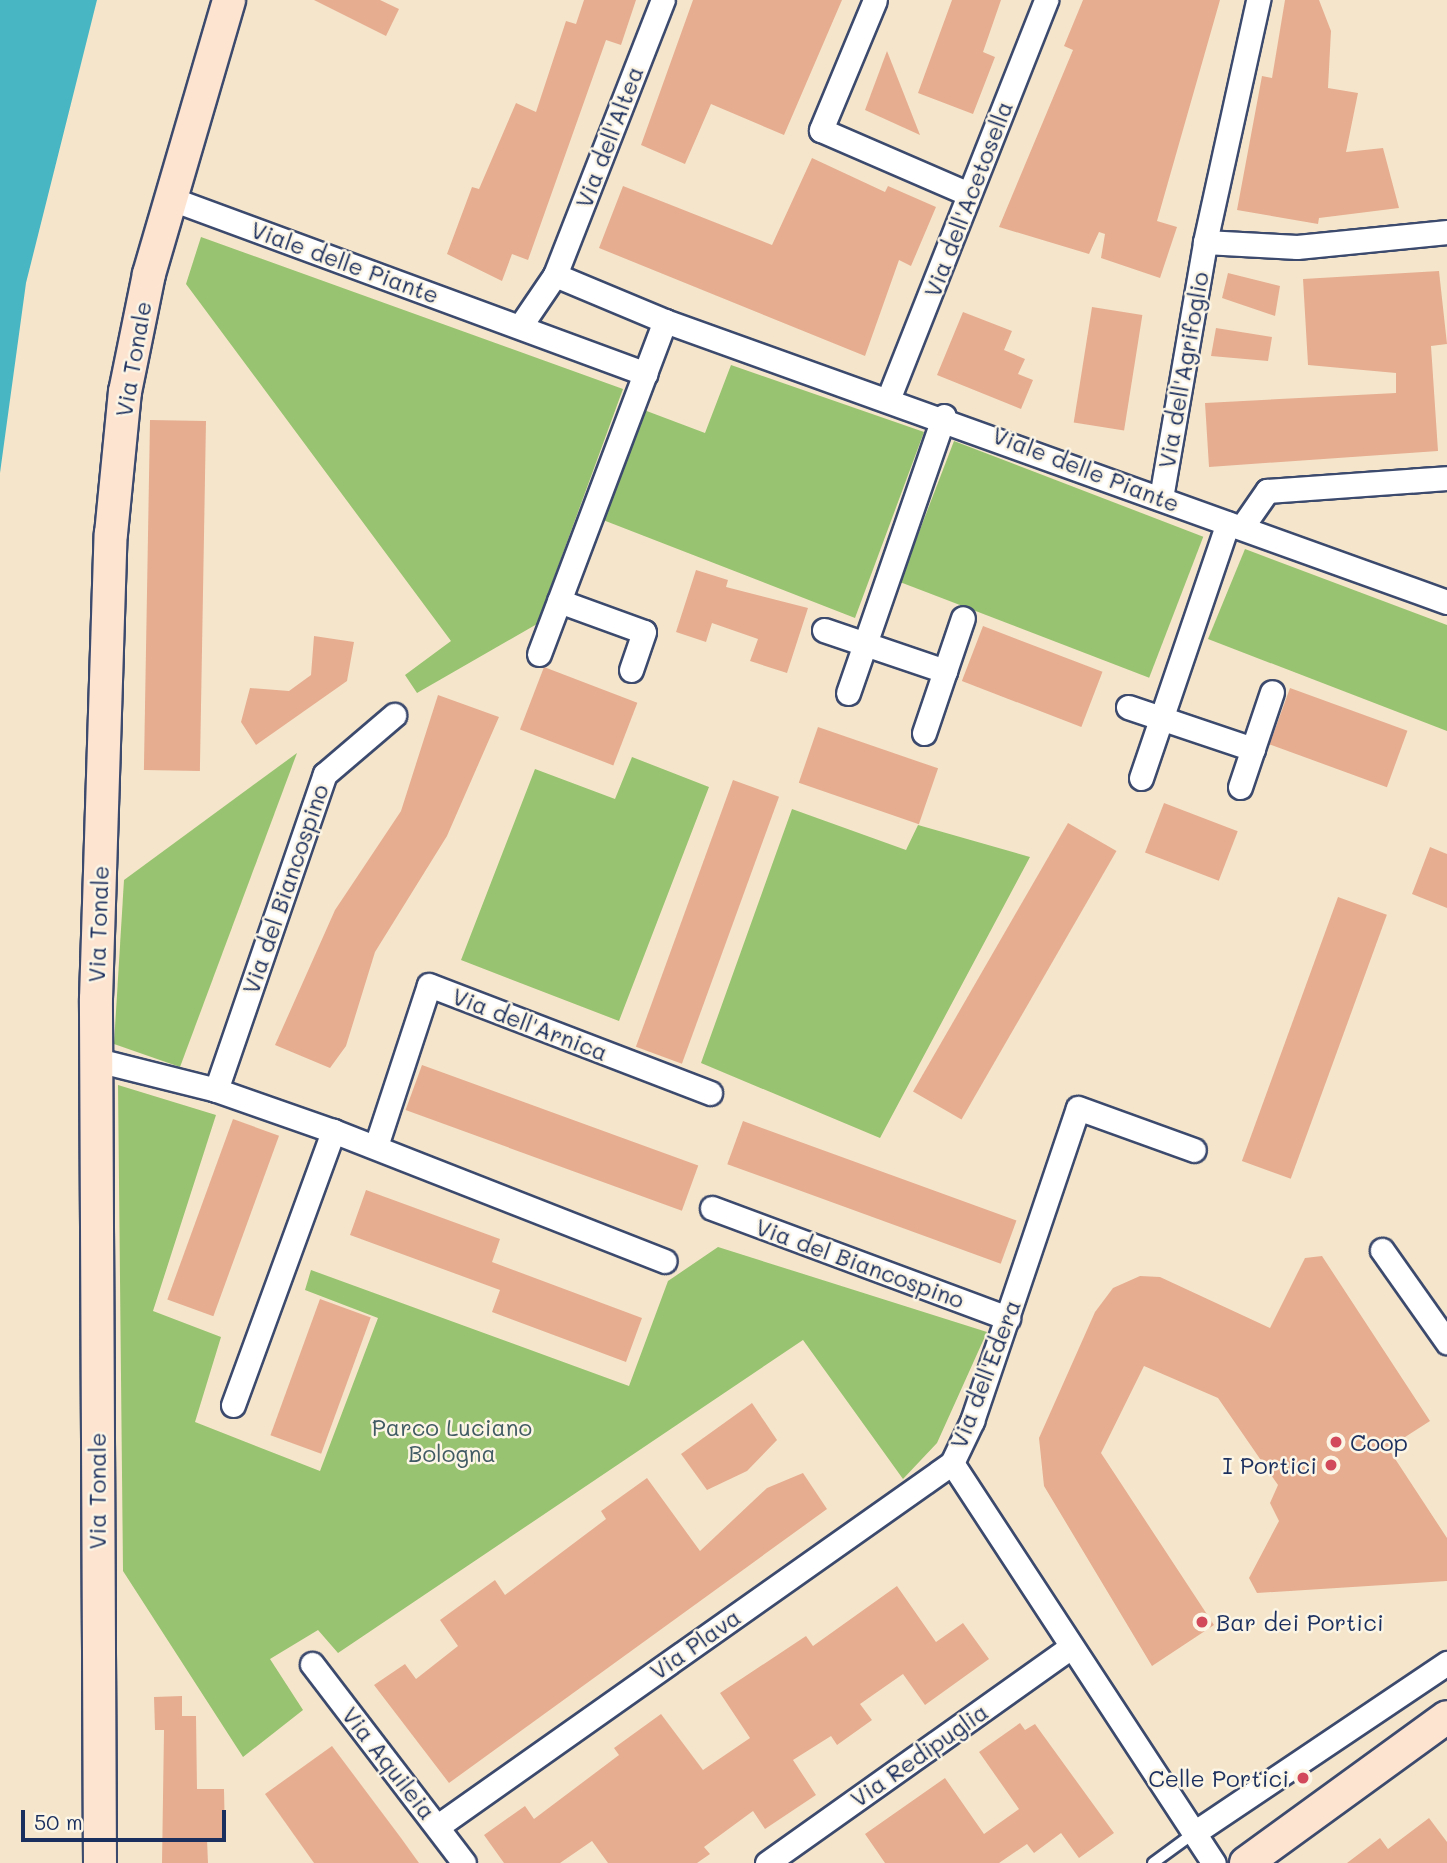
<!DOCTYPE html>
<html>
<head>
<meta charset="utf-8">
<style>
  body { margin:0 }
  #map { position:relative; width:1447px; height:1863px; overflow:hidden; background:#f5e6cb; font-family:Mali,sans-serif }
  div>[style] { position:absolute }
  .green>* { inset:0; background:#98c370; transform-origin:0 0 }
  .water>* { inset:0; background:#49b6c3 }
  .building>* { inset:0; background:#e6ad91; transform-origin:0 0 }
  .roads { filter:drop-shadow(2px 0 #3c4a6e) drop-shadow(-2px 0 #3c4a6e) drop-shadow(0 2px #3c4a6e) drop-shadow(0 -2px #3c4a6e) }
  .lane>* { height:10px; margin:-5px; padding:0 5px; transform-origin:5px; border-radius:5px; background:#fff }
  .street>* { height:23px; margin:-11.5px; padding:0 11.5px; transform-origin:11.5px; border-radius:11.5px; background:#fff }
  .secondary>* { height:32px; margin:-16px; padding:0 16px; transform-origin:16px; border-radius:16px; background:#fde4d1 }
  .dots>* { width:19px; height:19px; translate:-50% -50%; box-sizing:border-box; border:4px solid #fcf5e5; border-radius:50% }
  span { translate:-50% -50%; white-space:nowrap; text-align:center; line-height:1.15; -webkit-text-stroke:5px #fcf5e5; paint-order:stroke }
  .street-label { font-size:23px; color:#1b2f5e }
  .park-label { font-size:23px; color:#405b63 }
  .poi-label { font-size:23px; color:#1b2f5e }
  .left { translate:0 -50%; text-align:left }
  .right { translate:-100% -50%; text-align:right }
  .scale { position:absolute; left:21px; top:1810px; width:205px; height:32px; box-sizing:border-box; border:4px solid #1b2f5e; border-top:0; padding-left:9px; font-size:21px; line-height:24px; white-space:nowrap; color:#1b2f5e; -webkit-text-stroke:5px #fcf5e5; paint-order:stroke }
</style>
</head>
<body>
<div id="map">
  <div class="green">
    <i style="clip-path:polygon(201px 237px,623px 389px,537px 624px,417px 693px,405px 675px,451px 641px,186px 284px)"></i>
    <i style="clip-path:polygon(731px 365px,924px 432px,855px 618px,603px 520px,644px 410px,705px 433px)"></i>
    <i style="left:954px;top:441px;width:267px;height:151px;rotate:21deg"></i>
    <i style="clip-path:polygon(1245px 549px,1447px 625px,1447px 731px,1208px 639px)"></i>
    <i style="clip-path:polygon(297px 753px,180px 1067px,114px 1044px,124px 880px)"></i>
    <i style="clip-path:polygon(632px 757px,709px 787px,619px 1021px,461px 960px,535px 769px,615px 799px)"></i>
    <i style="clip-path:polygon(792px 809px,906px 850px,918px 825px,1030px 857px,880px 1138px,701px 1063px)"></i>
    <i style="clip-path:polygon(118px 1085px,216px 1115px,153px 1311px,221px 1337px,195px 1422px,320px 1471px,378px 1318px,305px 1290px,311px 1270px,629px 1386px,668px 1281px,718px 1247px,987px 1332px,937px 1443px,903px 1479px,803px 1340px,338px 1653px,318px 1630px,270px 1659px,303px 1710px,243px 1757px,123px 1571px)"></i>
  </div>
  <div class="water">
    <i style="clip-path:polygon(0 0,97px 0,26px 283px,0 473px)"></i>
  </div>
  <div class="building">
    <i style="clip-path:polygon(314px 0,380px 0,399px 9px,386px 36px)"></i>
    <i style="clip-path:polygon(584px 0,636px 0,621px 45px,606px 40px,528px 260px,512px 254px,502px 281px,447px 254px,472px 187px,479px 189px,516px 103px,536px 112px,566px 21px,576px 24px)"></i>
    <i style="clip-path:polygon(693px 0,842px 0,784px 135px,711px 104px,685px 164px,641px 145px)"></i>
    <i style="clip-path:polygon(952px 0,1001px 0,983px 52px,995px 57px,973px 114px,918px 93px)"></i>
    <i style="clip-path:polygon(1083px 0,1220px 0,1157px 221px,1177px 227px,1160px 278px,1101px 258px,1105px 234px,1099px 232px,1089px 254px,999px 227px,1073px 50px,1064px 46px)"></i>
    <i style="clip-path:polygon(1285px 0,1319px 0,1331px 31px,1328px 88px,1358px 93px,1346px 152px,1383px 148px,1399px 208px,1319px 218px,1318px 224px,1237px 210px,1262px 76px,1272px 78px)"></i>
    <i style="clip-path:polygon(887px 51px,920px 135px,865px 110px)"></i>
    <i style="clip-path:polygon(812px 158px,885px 192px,888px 186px,936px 207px,911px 266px,899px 260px,865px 356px,599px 248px,623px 186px,772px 245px)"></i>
    <i style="clip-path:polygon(1439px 271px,1447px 344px,1431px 346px,1438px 451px,1209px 467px,1205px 403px,1396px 393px,1396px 373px,1308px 365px,1303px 279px)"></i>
    <i style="clip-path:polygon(1228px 273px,1280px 286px,1275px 316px,1222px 298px)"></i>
    <i style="left:1092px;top:307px;width:51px;height:117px;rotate:9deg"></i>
    <i style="clip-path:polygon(963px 312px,1012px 331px,1004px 350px,1025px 359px,1018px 374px,1033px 380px,1021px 409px,937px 375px)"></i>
    <i style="clip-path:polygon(1216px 328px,1272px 337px,1268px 361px,1211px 356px)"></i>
    <i style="left:150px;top:420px;width:56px;height:350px;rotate:1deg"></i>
    <i style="clip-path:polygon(696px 570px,728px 580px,726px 587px,808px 608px,787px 673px,750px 661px,758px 639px,712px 623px,706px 642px,676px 632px)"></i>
    <i style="left:983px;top:626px;width:128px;height:59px;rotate:21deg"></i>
    <i style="clip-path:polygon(314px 636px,354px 642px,347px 681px,256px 745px,241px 722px,250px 688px,289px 691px,311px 675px)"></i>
    <i style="left:544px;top:667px;width:100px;height:67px;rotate:21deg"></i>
    <i style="left:1290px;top:688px;width:125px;height:60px;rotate:20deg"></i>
    <i style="clip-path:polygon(438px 695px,499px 717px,447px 836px,375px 952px,346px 1046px,330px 1068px,275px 1045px,335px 910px,401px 811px)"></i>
    <i style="left:818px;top:727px;width:127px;height:59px;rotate:19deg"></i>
    <i style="left:733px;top:780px;width:49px;height:284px;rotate:20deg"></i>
    <i style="left:1164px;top:803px;width:79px;height:53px;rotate:21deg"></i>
    <i style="left:1068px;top:823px;width:56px;height:310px;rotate:30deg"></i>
    <i style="clip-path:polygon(1430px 847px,1447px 854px,1447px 908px,1412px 894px)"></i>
    <i style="left:1338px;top:897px;width:52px;height:281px;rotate:20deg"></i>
    <i style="left:422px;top:1065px;width:294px;height:48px;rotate:20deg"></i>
    <i style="left:233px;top:1119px;width:49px;height:192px;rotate:20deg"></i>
    <i style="left:743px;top:1121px;width:291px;height:46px;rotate:20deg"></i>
    <i style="clip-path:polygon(366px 1190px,500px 1239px,492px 1262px,642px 1318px,626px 1362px,492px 1312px,500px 1290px,350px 1235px)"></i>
    <i style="clip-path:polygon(1322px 1256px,1430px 1421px,1388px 1448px,1447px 1538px,1447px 1581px,1257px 1593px,1249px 1578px,1279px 1521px,1270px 1503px,1278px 1485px,1218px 1398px,1144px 1366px,1101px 1453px,1214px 1625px,1152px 1666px,1044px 1486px,1039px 1438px,1095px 1312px,1113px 1288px,1140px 1276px,1160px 1277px,1270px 1328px,1305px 1258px)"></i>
    <i style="left:320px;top:1299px;width:54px;height:145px;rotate:20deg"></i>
    <i style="clip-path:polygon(752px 1403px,777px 1440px,747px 1471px,707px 1490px,681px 1454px)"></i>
    <i style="clip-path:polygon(803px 1473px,827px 1509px,449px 1783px,374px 1685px,405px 1664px,416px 1679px,458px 1646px,440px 1620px,495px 1580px,505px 1595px,606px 1519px,601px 1511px,647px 1478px,700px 1551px,767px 1488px)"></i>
    <i style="clip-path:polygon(897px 1586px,936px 1642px,963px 1623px,989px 1659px,925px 1705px,903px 1674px,860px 1704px,872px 1720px,837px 1745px,831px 1736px,793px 1760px,816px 1795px,765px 1829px,753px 1811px,704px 1847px,710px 1854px,697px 1863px,608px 1863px,592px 1841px,560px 1863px,504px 1863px,484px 1835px,525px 1806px,534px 1819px,619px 1755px,614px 1748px,661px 1714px,703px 1770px,750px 1738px,720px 1693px,806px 1636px,813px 1646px)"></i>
    <i style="clip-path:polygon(182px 1696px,182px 1716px,196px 1716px,197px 1789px,224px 1789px,225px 1838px,207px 1839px,208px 1863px,162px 1863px,164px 1730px,155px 1730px,154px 1697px)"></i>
    <i style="clip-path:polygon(1020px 1723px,1025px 1730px,1035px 1724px,1114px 1833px,1079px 1858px,1061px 1833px,1034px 1853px,1027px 1844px,999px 1863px,885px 1863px,865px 1834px,945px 1778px,984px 1834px,1019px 1809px,979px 1752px)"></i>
    <i style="clip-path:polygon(332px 1746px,401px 1838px,419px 1863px,314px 1863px,265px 1794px)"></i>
    <i style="clip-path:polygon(1429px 1818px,1447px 1842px,1447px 1863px,1347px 1863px,1380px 1838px,1388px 1849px)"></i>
  </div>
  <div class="roads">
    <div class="lane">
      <i style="left:1153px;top:1863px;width:51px;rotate:-36.2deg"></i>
    </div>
    <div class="street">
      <i style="left:875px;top:0;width:141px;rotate:112.6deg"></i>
      <i style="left:821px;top:130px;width:161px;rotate:23.4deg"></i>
      <i style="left:169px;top:198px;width:508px;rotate:20.25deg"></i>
      <i style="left:1205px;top:242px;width:92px;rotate:3.1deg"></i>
      <i style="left:1297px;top:247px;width:151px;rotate:-5.7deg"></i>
      <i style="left:555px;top:275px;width:119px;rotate:22.7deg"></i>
      <i style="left:665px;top:321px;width:831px;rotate:19.77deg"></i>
      <i style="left:521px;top:325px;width:60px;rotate:-55.8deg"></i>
      <i style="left:555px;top:275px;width:295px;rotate:-68.6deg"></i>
      <i style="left:889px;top:397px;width:427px;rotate:-68.4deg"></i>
      <i style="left:1161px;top:498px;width:260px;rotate:-80.2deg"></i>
      <i style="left:1205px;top:242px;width:248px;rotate:-77.6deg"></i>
      <i style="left:1242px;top:527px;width:44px;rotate:-55.2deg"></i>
      <i style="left:1267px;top:491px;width:180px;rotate:-4.1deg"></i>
      <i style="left:559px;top:601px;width:90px;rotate:20deg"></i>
      <i style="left:644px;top:632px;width:40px;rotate:108.9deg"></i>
      <i style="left:824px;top:630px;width:128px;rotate:18.7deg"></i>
      <i style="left:539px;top:654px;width:356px;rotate:-69.3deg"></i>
      <i style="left:848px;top:693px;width:293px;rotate:-70.9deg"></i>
      <i style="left:1128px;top:707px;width:132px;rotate:18.6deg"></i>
      <i style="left:924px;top:733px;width:121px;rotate:-71.3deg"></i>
      <i style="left:1141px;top:778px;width:269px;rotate:-71.2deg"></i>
      <i style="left:1240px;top:787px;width:100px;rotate:-71.4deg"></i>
      <i style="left:97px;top:1060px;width:123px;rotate:14.1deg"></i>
      <i style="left:216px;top:1090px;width:124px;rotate:19.3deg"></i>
      <i style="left:333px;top:1131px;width:356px;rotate:21.4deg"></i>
      <i style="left:216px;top:1090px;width:334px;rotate:-71deg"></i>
      <i style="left:325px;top:774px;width:91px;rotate:-40.5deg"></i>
      <i style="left:376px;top:1146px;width:169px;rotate:-71.8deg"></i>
      <i style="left:429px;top:985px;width:301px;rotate:21deg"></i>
      <i style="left:712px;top:1208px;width:316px;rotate:20.4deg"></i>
      <i style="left:1382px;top:1250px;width:113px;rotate:54.8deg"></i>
      <i style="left:233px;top:1405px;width:292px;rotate:-69.9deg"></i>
      <i style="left:952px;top:1463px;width:478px;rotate:56.8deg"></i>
      <i style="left:312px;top:1664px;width:250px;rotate:52.6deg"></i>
      <i style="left:438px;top:1826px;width:629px;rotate:-35.23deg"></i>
      <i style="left:952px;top:1463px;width:47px;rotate:-64.5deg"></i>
      <i style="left:972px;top:1421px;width:330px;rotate:-71.3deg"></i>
      <i style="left:1078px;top:1108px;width:123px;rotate:19.9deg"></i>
      <i style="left:1194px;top:1833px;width:305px;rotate:-33.9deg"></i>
      <i style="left:767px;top:1863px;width:373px;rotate:-35.4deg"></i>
    </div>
    <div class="secondary">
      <i style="left:100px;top:1863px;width:864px;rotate:-90.27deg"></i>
      <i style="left:96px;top:999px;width:465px;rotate:-88.2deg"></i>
      <i style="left:111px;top:534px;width:143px;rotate:-84.4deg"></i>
      <i style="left:125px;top:392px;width:120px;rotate:-78.5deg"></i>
      <i style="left:149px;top:274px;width:285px;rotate:-73.7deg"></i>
      <i style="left:1246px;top:1863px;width:248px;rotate:-36deg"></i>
    </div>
  </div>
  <div class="dots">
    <i style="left:1336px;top:1442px;background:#d1495b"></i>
    <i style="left:1331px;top:1465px;background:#d1495b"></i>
    <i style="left:1202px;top:1622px;background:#d1495b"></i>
    <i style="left:1303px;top:1778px;background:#d1495b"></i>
  </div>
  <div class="street-label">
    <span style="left:609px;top:137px;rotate:-69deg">Via dell'Altea</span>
    <span style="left:968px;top:199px;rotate:-69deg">Via dell'Acetosella</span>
    <span style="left:345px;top:262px;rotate:20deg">Viale delle Piante</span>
    <span style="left:133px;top:359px;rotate:-80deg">Via Tonale</span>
    <span style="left:1183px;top:370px;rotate:-80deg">Via dell'Agrifoglio</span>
    <span style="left:1086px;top:469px;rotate:21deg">Viale delle Piante</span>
    <span style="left:285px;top:889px;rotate:-71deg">Via del Biancospino</span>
    <span style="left:98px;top:924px;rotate:-88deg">Via Tonale</span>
    <span style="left:530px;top:1024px;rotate:21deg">Via dell'Arnica</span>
    <span style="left:860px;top:1263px;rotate:20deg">Via del Biancospino</span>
    <span style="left:985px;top:1374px;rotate:-69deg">Via dell'Edera</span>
    <span style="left:97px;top:1491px;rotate:-90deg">Via Tonale</span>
    <span style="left:695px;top:1644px;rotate:-35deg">Via Plava</span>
    <span style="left:919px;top:1755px;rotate:-35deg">Via Redipuglia</span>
    <span style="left:389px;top:1763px;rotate:52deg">Via Aquileia</span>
  </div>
  <div class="park-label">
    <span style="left:452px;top:1440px">Parco Luciano<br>Bologna</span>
  </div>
  <div class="poi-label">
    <span class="left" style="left:1350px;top:1442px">Coop</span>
    <span class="right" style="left:1317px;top:1465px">I Portici</span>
    <span class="left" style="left:1216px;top:1622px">Bar dei Portici</span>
    <span class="right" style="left:1289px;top:1778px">Celle Portici</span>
  </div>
  <div class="scale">50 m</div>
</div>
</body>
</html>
